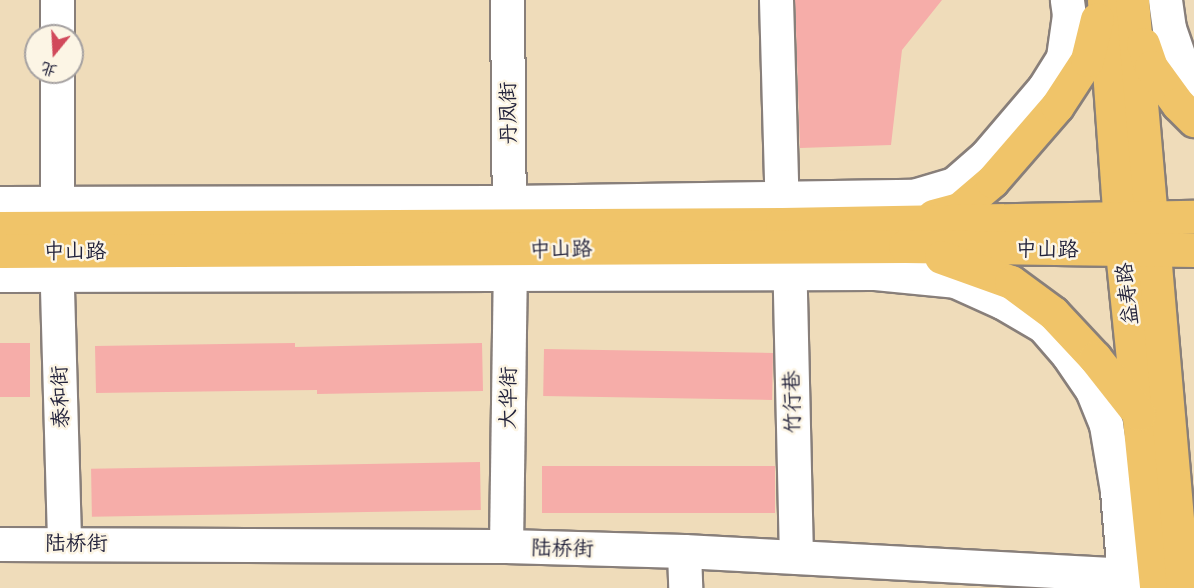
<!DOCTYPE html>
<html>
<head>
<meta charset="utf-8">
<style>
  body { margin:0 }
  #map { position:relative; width:1194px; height:588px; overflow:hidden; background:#efdcba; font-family:"Shantell Sans","LXGW WenKai TC",sans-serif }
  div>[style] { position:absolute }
  .building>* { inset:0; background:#f6ada9; transform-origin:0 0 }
  .roads { filter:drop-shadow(2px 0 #887f7a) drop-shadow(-2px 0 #887f7a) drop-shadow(0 2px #887f7a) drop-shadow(0 -2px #887f7a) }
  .minor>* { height:33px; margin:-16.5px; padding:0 16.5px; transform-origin:16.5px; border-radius:16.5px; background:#fff }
  .major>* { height:33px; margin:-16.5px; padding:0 16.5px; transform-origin:16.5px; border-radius:16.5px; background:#f0c469 }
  span { translate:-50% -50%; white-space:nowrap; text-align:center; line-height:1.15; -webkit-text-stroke:5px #fcf5e5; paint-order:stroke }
  .street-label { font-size:21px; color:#22223b }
  .north { position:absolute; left:24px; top:24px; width:60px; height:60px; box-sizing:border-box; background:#fcf5e5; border:2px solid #a5a1a1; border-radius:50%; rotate:198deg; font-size:16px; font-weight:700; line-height:24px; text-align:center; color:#22223b }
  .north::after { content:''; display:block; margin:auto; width:21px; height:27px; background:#d1495b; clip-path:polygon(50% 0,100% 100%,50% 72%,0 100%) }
</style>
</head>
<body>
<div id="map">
  <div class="building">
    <i style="clip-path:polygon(795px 0,942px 0,902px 50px,891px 145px,800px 148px)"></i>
    <i style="left:0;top:343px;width:30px;height:54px"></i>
    <i style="clip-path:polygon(295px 343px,295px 347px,482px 343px,483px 391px,317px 394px,317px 390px,96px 393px,95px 346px)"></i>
    <i style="left:544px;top:349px;width:229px;height:47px;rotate:1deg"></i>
    <i style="left:480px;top:462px;width:48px;height:389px;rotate:89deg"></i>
    <i style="left:542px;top:466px;width:233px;height:47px"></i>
  </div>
  <div class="roads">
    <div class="minor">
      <i style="left:507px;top:0;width:223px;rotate:89.5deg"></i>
      <i style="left:776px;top:0;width:219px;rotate:88.4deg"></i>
      <i style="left:1165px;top:0;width:28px;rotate:82deg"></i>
      <i style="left:1169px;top:28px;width:34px;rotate:71deg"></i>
      <i style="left:1180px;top:60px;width:27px;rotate:59deg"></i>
      <i style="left:57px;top:36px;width:36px;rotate:-90deg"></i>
      <i style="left:0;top:203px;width:509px;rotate:-0.11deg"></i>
      <i style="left:509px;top:202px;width:404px;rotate:-0.9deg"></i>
      <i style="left:913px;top:196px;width:43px;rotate:-16.3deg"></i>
      <i style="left:954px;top:184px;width:43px;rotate:-41.2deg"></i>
      <i style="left:986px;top:156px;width:89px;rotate:-49.5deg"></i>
      <i style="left:1044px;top:88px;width:36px;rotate:-58deg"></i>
      <i style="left:1063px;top:57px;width:42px;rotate:-81.9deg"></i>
      <i style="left:1069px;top:15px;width:15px;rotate:-98deg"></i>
      <i style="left:57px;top:223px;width:151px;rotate:-90deg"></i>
      <i style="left:789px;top:250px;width:307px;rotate:88.7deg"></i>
      <i style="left:56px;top:253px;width:289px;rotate:88.4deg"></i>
      <i style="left:0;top:275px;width:875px;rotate:-0.13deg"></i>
      <i style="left:875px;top:273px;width:80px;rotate:5.7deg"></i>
      <i style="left:955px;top:281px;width:51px;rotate:24.1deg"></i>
      <i style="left:1002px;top:302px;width:48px;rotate:30.3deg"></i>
      <i style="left:1043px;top:326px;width:38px;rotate:49deg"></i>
      <i style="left:1068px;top:355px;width:42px;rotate:55.6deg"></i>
      <i style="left:1092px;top:390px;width:38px;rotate:68deg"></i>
      <i style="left:1106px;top:425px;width:67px;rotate:80.5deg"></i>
      <i style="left:1117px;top:491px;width:97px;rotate:85.3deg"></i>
      <i style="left:0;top:544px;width:506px;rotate:0.23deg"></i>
      <i style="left:506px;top:546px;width:178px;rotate:1.6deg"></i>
      <i style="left:684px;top:551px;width:441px;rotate:3.1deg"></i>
      <i style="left:506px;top:546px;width:296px;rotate:-89.2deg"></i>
      <i style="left:684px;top:551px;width:37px;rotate:88deg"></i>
    </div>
    <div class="major">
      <i style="left:1104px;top:0;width:252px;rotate:85.9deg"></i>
      <i style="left:1122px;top:251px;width:339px;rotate:84.2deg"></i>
      <i style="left:1132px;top:0;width:590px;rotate:85.04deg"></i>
      <i style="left:1143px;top:44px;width:24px;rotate:71deg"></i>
      <i style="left:1151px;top:67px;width:46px;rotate:53.9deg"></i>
      <i style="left:1178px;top:104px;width:23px;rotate:45deg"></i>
      <i style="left:933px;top:216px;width:27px;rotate:-15deg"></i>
      <i style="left:959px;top:209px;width:43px;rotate:-40.3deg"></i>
      <i style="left:992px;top:181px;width:99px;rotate:-49.1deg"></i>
      <i style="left:1057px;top:106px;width:55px;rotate:-56.9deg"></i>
      <i style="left:1087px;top:60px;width:42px;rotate:-76.3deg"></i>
      <i style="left:0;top:228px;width:782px;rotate:-0.29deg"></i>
      <i style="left:782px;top:224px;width:412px;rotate:-1deg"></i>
      <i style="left:0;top:251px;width:905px;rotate:-0.32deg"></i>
      <i style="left:905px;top:246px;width:289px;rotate:0.8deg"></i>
      <i style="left:941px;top:257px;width:74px;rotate:19.7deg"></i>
      <i style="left:1011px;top:282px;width:52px;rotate:36.4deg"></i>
      <i style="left:1053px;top:313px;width:62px;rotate:47deg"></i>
      <i style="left:1095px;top:358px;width:71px;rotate:51.8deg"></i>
    </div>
  </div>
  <div class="street-label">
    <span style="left:508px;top:113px;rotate:-91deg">丹凤街</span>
    <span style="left:561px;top:249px;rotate:-1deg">中山路</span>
    <span style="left:1047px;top:249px;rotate:1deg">中山路</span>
    <span style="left:75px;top:251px">中山路</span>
    <span style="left:1127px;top:294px;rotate:-96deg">益寿路</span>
    <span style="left:60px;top:397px;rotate:-92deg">泰和街</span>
    <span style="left:508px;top:398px;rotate:-89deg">大华街</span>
    <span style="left:792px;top:402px;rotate:-91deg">竹行巷</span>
    <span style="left:76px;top:543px">陆桥街</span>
    <span style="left:562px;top:548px;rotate:1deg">陆桥街</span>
  </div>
  <div class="north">北</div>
</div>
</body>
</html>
